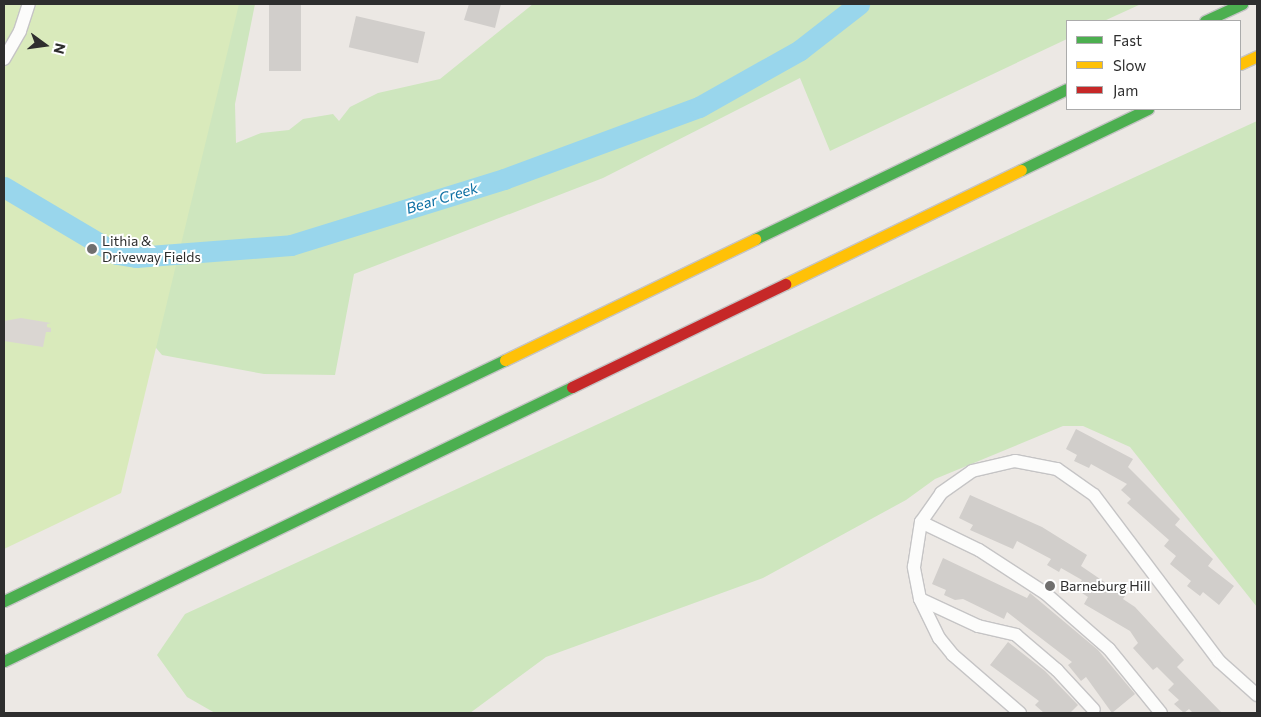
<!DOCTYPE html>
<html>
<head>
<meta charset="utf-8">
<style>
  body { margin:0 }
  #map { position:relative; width:1261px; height:717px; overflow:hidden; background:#ece8e4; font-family:Commissioner,sans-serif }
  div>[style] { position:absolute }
  .green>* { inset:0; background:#cee6be }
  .pitch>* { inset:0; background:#d9eabb }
  .plaza>* { inset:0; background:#dad6d2 }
  .stream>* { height:4px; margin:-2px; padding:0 2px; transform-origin:2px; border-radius:2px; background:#99d6ec }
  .river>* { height:21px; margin:-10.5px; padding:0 10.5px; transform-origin:10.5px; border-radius:10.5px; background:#99d6ec }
  .building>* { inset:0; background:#d1cecb; transform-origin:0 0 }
  .roads { filter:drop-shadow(1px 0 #c5c4c5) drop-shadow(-1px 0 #c5c4c5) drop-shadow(0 1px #c5c4c5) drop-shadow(0 -1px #c5c4c5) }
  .street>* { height:12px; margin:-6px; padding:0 6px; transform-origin:6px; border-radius:6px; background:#fcfcfb }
  .fast>* { height:11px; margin:-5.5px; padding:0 5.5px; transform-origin:5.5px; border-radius:5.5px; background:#4caf50 }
  .slow>* { height:11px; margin:-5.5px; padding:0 5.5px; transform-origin:5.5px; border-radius:5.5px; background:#ffc107 }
  .jam>* { height:11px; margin:-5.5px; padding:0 5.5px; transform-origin:5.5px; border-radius:5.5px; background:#c62828 }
  .dots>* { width:14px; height:14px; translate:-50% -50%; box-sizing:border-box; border:2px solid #fff; border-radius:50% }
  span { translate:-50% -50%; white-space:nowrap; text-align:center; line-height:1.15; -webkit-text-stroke:4px #fff; paint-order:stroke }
  .poi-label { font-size:14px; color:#2e2e2e }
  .left { translate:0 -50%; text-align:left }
  .water-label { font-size:15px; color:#0d6fa3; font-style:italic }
  .frame { position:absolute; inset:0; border:5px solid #2e2e2e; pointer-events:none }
  .legend { position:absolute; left:1066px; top:20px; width:175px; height:90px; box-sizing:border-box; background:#fff; border:1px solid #ababab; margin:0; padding:6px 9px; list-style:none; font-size:15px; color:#2e2e2e }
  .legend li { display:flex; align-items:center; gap:10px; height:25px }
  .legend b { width:25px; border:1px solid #ababab }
  .north { position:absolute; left:20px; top:20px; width:50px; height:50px; -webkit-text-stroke:4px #fff; paint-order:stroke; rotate:104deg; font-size:14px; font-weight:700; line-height:20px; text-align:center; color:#2e2e2e }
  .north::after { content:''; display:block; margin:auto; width:18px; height:22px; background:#2e2e2e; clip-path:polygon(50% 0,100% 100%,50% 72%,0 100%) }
</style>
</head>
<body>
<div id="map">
  <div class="green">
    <i style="clip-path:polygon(197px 4px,255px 4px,235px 104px,236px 143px,261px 133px,289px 130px,303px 119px,333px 114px,339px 121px,350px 107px,378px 93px,440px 79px,533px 4px,1141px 4px,1104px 21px,1067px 21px,1067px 39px,830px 151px,800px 78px,603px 178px,354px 274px,335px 375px,264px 374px,162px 355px,140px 329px)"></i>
    <i style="clip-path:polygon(1257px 121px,1257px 607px,1130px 447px,1083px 426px,1063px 426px,935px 479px,906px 500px,763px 578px,546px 657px,470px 713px,215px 713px,187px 697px,157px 655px,185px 614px)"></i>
  </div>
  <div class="pitch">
    <i style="clip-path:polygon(4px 4px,239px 4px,121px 493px,4px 549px)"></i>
  </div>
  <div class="plaza">
    <i style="clip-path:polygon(21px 318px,51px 323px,47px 324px,47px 327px,51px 328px,51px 332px,46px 332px,43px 347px,4px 341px,4px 321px)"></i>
  </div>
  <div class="stream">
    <i style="left:856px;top:4px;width:2px;rotate:63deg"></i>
  </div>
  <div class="river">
    <i style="left:4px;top:187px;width:131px;rotate:30.7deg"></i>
    <i style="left:117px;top:254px;width:19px;rotate:9deg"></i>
    <i style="left:136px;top:257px;width:155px;rotate:-4.4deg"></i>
    <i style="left:291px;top:245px;width:223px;rotate:-17.2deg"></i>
    <i style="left:504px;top:179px;width:208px;rotate:-20.3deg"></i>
    <i style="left:699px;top:107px;width:116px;rotate:-29.4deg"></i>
    <i style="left:800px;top:50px;width:75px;rotate:-37.9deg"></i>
  </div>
  <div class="building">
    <i style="left:269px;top:4px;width:32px;height:67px"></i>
    <i style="clip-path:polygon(469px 4px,501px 4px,495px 28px,464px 20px)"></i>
    <i style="left:356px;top:16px;width:71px;height:32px;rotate:13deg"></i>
    <i style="clip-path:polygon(1076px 429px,1133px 459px,1128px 467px,1180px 519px,1175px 525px,1213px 559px,1208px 566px,1234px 586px,1219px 605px,1203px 592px,1200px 596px,1187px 586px,1191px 581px,1170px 564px,1176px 556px,1164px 546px,1169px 540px,1127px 503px,1131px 499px,1121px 490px,1127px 484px,1091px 464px,1089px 468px,1074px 461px,1077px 455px,1066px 449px)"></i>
    <i style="clip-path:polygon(970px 495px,1042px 527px,1087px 555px,1081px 566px,1125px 596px,1123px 599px,1135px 607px,1184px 660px,1177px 667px,1222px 713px,1193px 713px,1189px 709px,1184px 713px,1174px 704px,1179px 700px,1168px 690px,1174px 684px,1157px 667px,1153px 670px,1133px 648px,1138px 643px,1130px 631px,1084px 604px,1088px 597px,1076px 589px,1082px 580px,1061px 568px,1059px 572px,1047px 565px,1051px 559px,1017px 541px,1013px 549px,970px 530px,973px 525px,959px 518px)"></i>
    <i style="clip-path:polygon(943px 558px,1027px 598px,1030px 593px,1098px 650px,1135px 694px,1112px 713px,1086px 677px,1081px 681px,1068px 665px,1072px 662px,1007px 612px,1004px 619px,963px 599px,955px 600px,944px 595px,946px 590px,932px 584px)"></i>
    <i style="clip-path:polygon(1008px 642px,1045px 671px,1078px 705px,1070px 713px,1044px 713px,1035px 705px,1039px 701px,990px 665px)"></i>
  </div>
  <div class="roads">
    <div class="street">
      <i style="left:4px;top:59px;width:32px;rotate:-60deg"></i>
      <i style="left:20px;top:31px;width:28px;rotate:-72deg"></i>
      <i style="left:921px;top:522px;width:64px;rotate:25.8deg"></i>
      <i style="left:979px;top:550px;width:79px;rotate:33.1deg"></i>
      <i style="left:1045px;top:593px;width:85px;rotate:41.2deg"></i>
      <i style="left:1109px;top:649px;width:82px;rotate:50.9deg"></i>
      <i style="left:920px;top:599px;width:64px;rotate:25deg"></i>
      <i style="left:978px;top:626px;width:39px;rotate:13deg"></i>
      <i style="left:1016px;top:635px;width:54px;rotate:40.5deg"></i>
      <i style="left:1057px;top:670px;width:54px;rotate:47.2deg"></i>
      <i style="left:1020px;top:713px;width:89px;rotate:-139.1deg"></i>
      <i style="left:953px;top:655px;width:22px;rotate:-129deg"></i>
      <i style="left:939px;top:638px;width:43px;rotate:-116deg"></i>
      <i style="left:920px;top:599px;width:33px;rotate:-101deg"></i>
      <i style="left:914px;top:567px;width:46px;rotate:-81.2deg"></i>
      <i style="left:921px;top:522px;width:35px;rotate:-55deg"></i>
      <i style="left:941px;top:493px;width:38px;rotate:-35deg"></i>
      <i style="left:972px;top:471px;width:44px;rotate:-13.1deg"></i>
      <i style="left:1015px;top:461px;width:43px;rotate:10.8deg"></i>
      <i style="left:1057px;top:469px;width:45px;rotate:35.1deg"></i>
      <i style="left:1094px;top:495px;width:208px;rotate:53deg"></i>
      <i style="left:1219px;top:661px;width:51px;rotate:41.8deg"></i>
    </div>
    <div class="fast">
      <i style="left:1205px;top:21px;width:41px;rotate:-24.7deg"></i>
      <i style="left:1021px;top:170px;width:141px;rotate:-25.7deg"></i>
      <i style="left:755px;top:239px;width:346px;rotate:-25.7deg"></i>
      <i style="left:4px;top:601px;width:556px;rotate:-25.69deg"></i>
      <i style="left:4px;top:661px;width:631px;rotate:-25.75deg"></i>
    </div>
    <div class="slow">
      <i style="left:1240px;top:64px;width:19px;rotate:-25deg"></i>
      <i style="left:785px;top:284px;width:262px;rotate:-25.8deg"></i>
      <i style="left:505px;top:360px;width:278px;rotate:-25.8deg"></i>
    </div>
    <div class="jam">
      <i style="left:572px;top:387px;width:237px;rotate:-25.8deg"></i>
    </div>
  </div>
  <div class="dots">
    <i style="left:92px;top:249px;background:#706f6e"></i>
    <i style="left:1050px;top:586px;background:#706f6e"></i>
  </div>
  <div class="poi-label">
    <span class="left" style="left:102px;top:249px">Lithia &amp;<br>Driveway Fields</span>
    <span class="left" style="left:1060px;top:586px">Barneburg Hill</span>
  </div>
  <div class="water-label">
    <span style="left:442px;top:198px;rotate:-17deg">Bear Creek</span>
  </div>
  <div class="frame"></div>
  <ul class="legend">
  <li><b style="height:6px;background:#4caf50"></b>Fast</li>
  <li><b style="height:6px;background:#ffc107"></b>Slow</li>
  <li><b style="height:6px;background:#c62828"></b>Jam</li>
  </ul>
  <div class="north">N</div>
</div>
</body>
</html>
